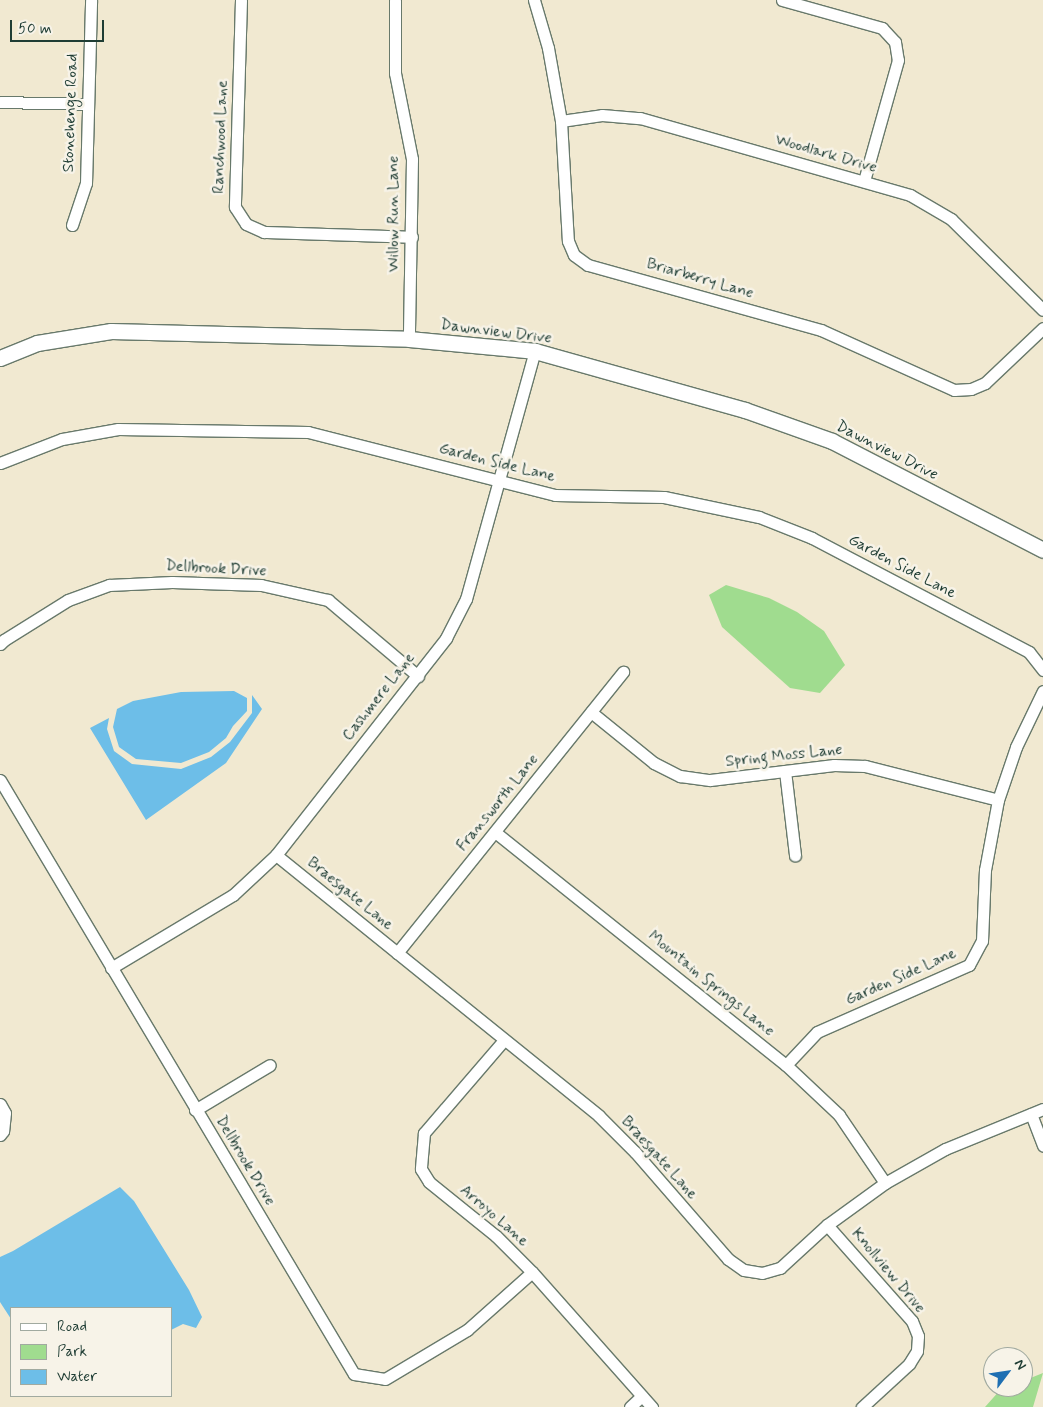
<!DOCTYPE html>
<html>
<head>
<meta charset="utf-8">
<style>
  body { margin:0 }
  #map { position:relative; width:1043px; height:1407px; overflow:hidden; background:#f1e9d1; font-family:Mynerve,sans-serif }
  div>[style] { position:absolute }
  .green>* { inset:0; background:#a0dc8f }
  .water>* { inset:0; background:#6dbee8 }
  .roads { filter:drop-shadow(1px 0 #68796b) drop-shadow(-1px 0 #68796b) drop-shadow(0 1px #68796b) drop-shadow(0 -1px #68796b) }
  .street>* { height:11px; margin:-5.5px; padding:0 5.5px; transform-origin:5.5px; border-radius:5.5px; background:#fff }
  .secondary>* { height:15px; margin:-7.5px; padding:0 7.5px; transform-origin:7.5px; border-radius:7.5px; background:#fff }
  span { translate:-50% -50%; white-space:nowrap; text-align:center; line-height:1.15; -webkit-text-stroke:5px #f7f3e8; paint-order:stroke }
  .street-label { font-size:16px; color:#1f3d34 }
  .legend { position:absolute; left:10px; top:1307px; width:162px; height:90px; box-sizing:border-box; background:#f7f3e8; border:1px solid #a1aaa0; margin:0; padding:6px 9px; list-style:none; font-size:15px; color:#1f3d34 }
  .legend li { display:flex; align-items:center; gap:10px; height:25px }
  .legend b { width:25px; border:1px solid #a1aaa0 }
  .north { position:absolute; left:983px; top:1347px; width:50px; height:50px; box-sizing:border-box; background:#f7f3e8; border:1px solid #a1aaa0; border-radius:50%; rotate:59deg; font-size:14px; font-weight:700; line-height:20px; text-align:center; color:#1f3d34 }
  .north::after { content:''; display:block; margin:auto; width:18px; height:22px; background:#1f6fb2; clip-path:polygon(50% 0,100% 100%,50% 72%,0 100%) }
  .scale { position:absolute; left:10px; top:20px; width:94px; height:22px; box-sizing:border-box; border:2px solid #1f3d34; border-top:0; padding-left:6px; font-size:15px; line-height:18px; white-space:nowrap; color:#1f3d34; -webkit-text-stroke:4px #f7f3e8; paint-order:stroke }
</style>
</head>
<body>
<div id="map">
  <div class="green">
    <i style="clip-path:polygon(726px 585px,769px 598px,797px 612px,824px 631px,845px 665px,820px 693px,790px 688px,722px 627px,709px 595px)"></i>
    <i style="clip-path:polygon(1043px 1373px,1033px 1407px,985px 1407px,1001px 1389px,1023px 1387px,1023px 1381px)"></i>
  </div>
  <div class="water">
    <i style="clip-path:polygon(234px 691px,247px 698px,247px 711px,233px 726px,226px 738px,209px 752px,181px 763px,136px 759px,119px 747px,113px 727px,117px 709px,133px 701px,181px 692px)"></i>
    <i style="clip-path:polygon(252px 695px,262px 709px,226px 763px,146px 820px,90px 728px,109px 718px,107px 729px,114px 751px,132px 764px,181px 769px,211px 757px,230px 742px,252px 713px)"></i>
    <i style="clip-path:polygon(120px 1187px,134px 1201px,189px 1290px,202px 1317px,196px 1328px,183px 1324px,171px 1330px,171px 1308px,11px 1308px,11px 1319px,0 1302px,0 1257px,13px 1251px)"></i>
  </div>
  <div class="roads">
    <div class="street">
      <i style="left:241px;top:0;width:207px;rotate:91.7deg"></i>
      <i style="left:235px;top:207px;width:20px;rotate:57deg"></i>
      <i style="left:246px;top:224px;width:20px;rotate:24deg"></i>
      <i style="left:264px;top:232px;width:148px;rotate:1.9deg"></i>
      <i style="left:395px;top:0;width:73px;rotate:90deg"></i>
      <i style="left:395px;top:73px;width:88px;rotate:78.8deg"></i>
      <i style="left:412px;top:159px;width:180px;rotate:91deg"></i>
      <i style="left:534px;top:0;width:50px;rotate:73.7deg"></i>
      <i style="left:548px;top:48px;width:74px;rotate:79.9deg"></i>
      <i style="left:561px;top:121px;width:120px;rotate:86.7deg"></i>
      <i style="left:568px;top:241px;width:15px;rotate:67deg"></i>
      <i style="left:574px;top:255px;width:17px;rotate:36deg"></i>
      <i style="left:588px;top:265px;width:242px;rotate:15.6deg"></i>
      <i style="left:821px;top:330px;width:146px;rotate:24.3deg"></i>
      <i style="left:954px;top:390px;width:17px;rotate:-3deg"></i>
      <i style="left:971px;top:389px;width:15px;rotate:-23deg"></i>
      <i style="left:985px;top:383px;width:80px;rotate:-43.5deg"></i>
      <i style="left:782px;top:0;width:104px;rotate:15.6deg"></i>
      <i style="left:882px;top:28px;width:19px;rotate:47deg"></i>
      <i style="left:895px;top:42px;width:18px;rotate:81deg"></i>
      <i style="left:898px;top:60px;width:126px;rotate:105.7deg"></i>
      <i style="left:0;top:102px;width:88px;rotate:1.3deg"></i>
      <i style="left:561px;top:121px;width:41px;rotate:-8.3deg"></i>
      <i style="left:602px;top:115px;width:38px;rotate:5deg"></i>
      <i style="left:640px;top:118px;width:281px;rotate:15.9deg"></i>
      <i style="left:910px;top:195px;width:48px;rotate:30.3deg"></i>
      <i style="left:951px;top:219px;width:129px;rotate:44.7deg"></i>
      <i style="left:72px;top:225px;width:44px;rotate:-71.6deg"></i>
      <i style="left:86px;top:183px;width:183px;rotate:-88.4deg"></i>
      <i style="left:0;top:463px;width:66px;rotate:-21.2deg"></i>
      <i style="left:62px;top:439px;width:57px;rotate:-10.1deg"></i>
      <i style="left:118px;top:429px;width:190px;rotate:0.9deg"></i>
      <i style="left:308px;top:432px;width:255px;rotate:14.3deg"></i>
      <i style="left:555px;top:495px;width:109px;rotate:1.1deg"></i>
      <i style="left:664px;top:497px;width:97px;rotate:11.9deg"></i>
      <i style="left:759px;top:517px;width:57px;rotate:21.6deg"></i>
      <i style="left:812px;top:538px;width:245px;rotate:27.7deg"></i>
      <i style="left:1029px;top:652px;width:23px;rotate:52deg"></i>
      <i style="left:0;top:644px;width:6px;rotate:-45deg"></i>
      <i style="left:4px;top:640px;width:75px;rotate:-32deg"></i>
      <i style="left:68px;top:600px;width:44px;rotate:-20.1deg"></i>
      <i style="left:109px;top:585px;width:63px;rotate:-2.7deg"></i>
      <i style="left:172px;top:582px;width:89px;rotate:1.9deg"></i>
      <i style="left:261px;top:585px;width:69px;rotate:12.6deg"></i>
      <i style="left:328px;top:600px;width:118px;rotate:40.2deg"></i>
      <i style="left:591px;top:712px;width:81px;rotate:39deg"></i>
      <i style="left:654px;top:763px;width:29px;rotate:27deg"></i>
      <i style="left:680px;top:776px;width:30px;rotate:8deg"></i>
      <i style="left:710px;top:780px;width:125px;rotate:-6.9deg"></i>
      <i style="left:834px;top:765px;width:31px;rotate:2deg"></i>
      <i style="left:865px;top:766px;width:137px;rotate:14.3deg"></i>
      <i style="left:785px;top:771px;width:85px;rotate:83.2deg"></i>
      <i style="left:0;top:780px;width:691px;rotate:59.21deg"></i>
      <i style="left:354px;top:1374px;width:31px;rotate:9deg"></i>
      <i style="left:385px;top:1379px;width:96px;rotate:-30.9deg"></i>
      <i style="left:467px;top:1330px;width:87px;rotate:-41.7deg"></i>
      <i style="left:495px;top:832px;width:373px;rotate:38.7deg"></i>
      <i style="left:786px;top:1065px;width:73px;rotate:43.3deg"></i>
      <i style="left:839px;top:1115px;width:82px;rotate:55.9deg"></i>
      <i style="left:276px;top:855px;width:415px;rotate:38.9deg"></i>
      <i style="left:599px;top:1116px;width:51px;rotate:45deg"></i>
      <i style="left:635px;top:1152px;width:142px;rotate:49deg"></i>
      <i style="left:728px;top:1259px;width:19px;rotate:35deg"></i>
      <i style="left:744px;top:1270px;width:18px;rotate:9deg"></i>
      <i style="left:762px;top:1273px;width:19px;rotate:-16deg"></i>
      <i style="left:780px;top:1268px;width:64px;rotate:-42.5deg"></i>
      <i style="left:827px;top:1225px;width:72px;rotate:-35.9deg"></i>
      <i style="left:885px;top:1183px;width:69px;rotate:-29.5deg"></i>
      <i style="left:945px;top:1149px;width:106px;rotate:-22.2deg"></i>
      <i style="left:397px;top:953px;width:361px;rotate:-51.2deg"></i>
      <i style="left:111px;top:968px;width:142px;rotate:-30.9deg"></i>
      <i style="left:233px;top:895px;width:59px;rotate:-42.9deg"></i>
      <i style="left:276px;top:855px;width:276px;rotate:-51.9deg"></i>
      <i style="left:446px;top:638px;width:44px;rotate:-62.9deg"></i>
      <i style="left:466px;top:599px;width:257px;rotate:-74.5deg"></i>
      <i style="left:504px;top:1040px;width:123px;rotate:130.7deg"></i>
      <i style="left:424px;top:1133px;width:36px;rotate:95deg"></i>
      <i style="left:421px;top:1169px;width:15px;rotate:58deg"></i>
      <i style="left:429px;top:1182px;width:86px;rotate:38.9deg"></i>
      <i style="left:496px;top:1236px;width:51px;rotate:45deg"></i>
      <i style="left:532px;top:1272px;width:181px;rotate:48.4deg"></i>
      <i style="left:786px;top:1065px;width:45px;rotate:-46.8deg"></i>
      <i style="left:817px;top:1032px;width:166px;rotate:-23.8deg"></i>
      <i style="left:969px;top:965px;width:27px;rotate:-62deg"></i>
      <i style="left:982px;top:941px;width:71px;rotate:-87.6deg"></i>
      <i style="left:985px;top:870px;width:71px;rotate:-79.5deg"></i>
      <i style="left:998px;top:800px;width:56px;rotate:-71.2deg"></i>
      <i style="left:1016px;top:747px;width:62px;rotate:-64.3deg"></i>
      <i style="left:0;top:1104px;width:10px;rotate:61deg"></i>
      <i style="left:5px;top:1113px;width:18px;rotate:96deg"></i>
      <i style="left:3px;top:1131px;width:5px;rotate:127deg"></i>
      <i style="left:195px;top:1110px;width:87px;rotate:-31deg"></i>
      <i style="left:1031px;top:1114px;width:34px;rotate:69deg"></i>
      <i style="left:827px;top:1225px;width:128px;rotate:48.5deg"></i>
      <i style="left:912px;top:1321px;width:16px;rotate:68deg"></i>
      <i style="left:918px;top:1336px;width:15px;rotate:94deg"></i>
      <i style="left:917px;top:1351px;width:15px;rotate:122deg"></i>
      <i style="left:909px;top:1364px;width:64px;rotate:137.5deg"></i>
      <i style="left:630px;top:1407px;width:16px;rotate:-43deg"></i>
    </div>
    <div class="secondary">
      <i style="left:0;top:358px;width:40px;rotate:-22deg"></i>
      <i style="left:37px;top:343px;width:75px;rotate:-9.2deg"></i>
      <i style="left:111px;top:331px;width:298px;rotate:1.5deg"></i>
      <i style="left:409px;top:339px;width:127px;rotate:5.4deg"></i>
      <i style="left:535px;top:351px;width:218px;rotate:15.7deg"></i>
      <i style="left:745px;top:410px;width:92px;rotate:19.6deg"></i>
      <i style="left:832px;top:441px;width:237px;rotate:27.3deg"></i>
    </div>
  </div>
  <div class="street-label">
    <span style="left:71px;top:113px;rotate:-88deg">Stonehenge Road</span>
    <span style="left:221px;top:137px;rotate:-88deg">Ranchwood Lane</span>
    <span style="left:826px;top:154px;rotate:16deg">Woodlark Drive</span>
    <span style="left:394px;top:214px;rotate:-90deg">Willow Run Lane</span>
    <span style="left:700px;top:279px;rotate:16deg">Briarberry Lane</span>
    <span style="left:496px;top:332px;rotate:7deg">Dawnview Drive</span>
    <span style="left:887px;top:451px;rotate:27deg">Dawnview Drive</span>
    <span style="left:497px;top:463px;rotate:14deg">Garden Side Lane</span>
    <span style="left:902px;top:567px;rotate:28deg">Garden Side Lane</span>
    <span style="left:216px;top:569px;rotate:3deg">Dellbrook Drive</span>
    <span style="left:379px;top:697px;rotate:-52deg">Cashmere Lane</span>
    <span style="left:784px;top:756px;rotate:-6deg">Spring Moss Lane</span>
    <span style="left:498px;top:803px;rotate:-51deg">Fransworth Lane</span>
    <span style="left:350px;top:894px;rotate:39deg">Braesgate Lane</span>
    <span style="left:901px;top:977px;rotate:-24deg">Garden Side Lane</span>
    <span style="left:711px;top:984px;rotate:39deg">Mountain Springs Lane</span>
    <span style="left:659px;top:1158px;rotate:48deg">Braesgate Lane</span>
    <span style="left:245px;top:1161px;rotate:59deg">Dellbrook Drive</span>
    <span style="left:494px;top:1216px;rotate:41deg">Arroyo Lane</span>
    <span style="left:888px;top:1271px;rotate:50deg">Knollview Drive</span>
  </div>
  <ul class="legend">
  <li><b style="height:6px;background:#fff"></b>Road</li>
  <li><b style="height:14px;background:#a0dc8f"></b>Park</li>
  <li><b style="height:14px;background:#6dbee8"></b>Water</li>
  </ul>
  <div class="north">N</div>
  <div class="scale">50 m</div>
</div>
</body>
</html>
